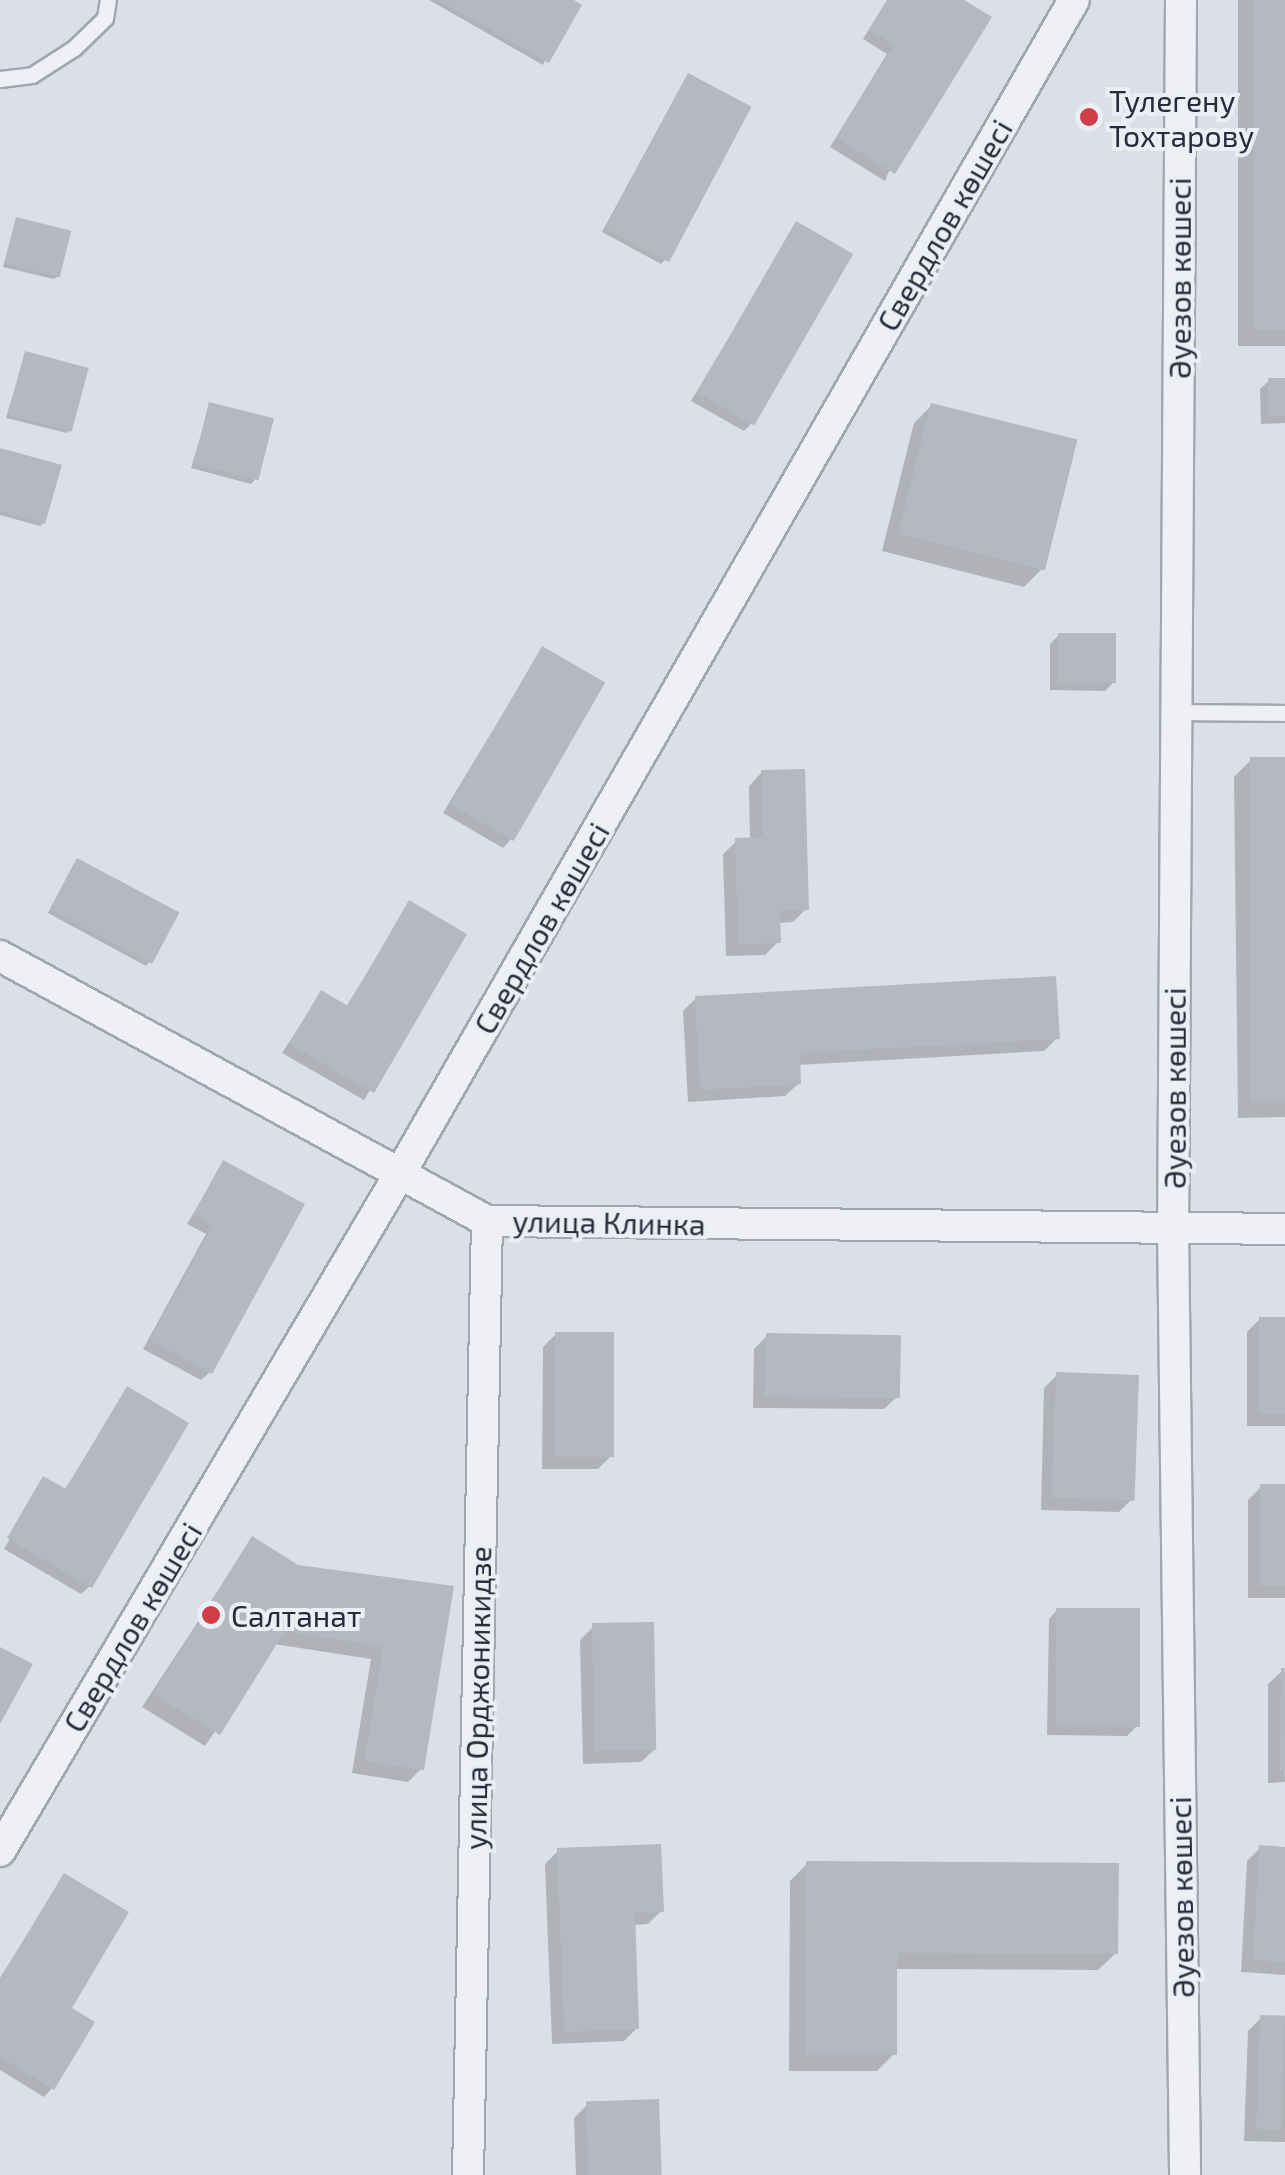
<!DOCTYPE html>
<html>
<head>
<meta charset="utf-8">
<style>
  body { margin:0 }
  #map { position:relative; width:1285px; height:2175px; overflow:hidden; background:#dcdfe7; font-family:"Exo 2",sans-serif }
  div>[style] { position:absolute }
  .shadow>* { inset:0; background:#0003; transform-origin:0 0 }
  .building>* { inset:0; background:#b3b8c3; transform-origin:0 0 }
  .roads { filter:drop-shadow(2px 0 #a2a6b1) drop-shadow(-2px 0 #a2a6b1) drop-shadow(0 2px #a2a6b1) drop-shadow(0 -2px #a2a6b1) }
  .service>* { height:15px; margin:-7.5px; padding:0 7.5px; transform-origin:7.5px; border-radius:7.5px; background:#eff0f5 }
  .minor>* { height:30px; margin:-15px; padding:0 15px; transform-origin:15px; border-radius:15px; background:#eff0f5 }
  .dots>* { width:28px; height:28px; translate:-50% -50%; box-sizing:border-box; border:5px solid #ebeef4; border-radius:50% }
  span { translate:-50% -50%; white-space:nowrap; text-align:center; line-height:1.15; -webkit-text-stroke:8px #ebeef4; paint-order:stroke }
  .poi-label { font-size:30px; color:#262c3d }
  .left { translate:0 -50%; text-align:left }
  .street-label { font-size:30px; color:#262c3d }
</style>
</head>
<body>
<div id="map">
  <div class="shadow">
    <i style="clip-path:polygon(429px 0,569px 0,543px 65px)"></i>
    <i style="clip-path:polygon(887px 0,959px 0,885px 181px,830px 147px,887px 54px,863px 39px)"></i>
    <i style="left:1238px;top:0;width:47px;height:346px"></i>
    <i style="clip-path:polygon(685px 79px,665px 260px,661px 264px,602px 232px)"></i>
    <i style="clip-path:polygon(16px 220px,58px 276px,54px 279px,3px 267px)"></i>
    <i style="clip-path:polygon(797px 224px,752px 423px,744px 431px,691px 401px)"></i>
    <i style="clip-path:polygon(25px 354px,70px 429px,67px 433px,6px 418px)"></i>
    <i style="clip-path:polygon(1285px 380px,1285px 423px,1261px 424px,1260px 389px,1269px 381px)"></i>
    <i style="clip-path:polygon(210px 405px,255px 480px,251px 484px,191px 468px)"></i>
    <i style="clip-path:polygon(931px 406px,1041px 570px,1024px 587px,882px 551px,914px 423px)"></i>
    <i style="clip-path:polygon(0 450px,43px 523px,40px 526px,0 515px)"></i>
    <i style="clip-path:polygon(1059px 635px,1113px 683px,1105px 691px,1050px 690px,1050px 644px)"></i>
    <i style="clip-path:polygon(542px 649px,511px 839px,503px 848px,443px 813px)"></i>
    <i style="clip-path:polygon(1285px 759px,1285px 1117px,1238px 1118px,1234px 777px,1251px 760px)"></i>
    <i style="clip-path:polygon(762px 772px,806px 909px,793px 922px,778px 923px,778px 942px,765px 955px,726px 956px,723px 854px,737px 841px,750px 840px,749px 786px)"></i>
    <i style="clip-path:polygon(74px 864px,149px 962px,146px 966px,48px 913px)"></i>
    <i style="clip-path:polygon(410px 903px,464px 935px,364px 1100px,282px 1053px,321px 993px,346px 1007px)"></i>
    <i style="clip-path:polygon(696px 998px,1057px 1038px,1044px 1051px,798px 1065px,799px 1083px,785px 1096px,688px 1102px,683px 1011px)"></i>
    <i style="clip-path:polygon(224px 1163px,210px 1372px,201px 1380px,143px 1349px,206px 1234px,187px 1224px)"></i>
    <i style="clip-path:polygon(1260px 1319px,1285px 1319px,1285px 1426px,1247px 1426px,1247px 1332px)"></i>
    <i style="clip-path:polygon(556px 1334px,611px 1456px,598px 1469px,542px 1469px,543px 1347px)"></i>
    <i style="clip-path:polygon(767px 1336px,898px 1396px,884px 1409px,753px 1408px,754px 1349px)"></i>
    <i style="clip-path:polygon(1057px 1375px,1132px 1499px,1119px 1512px,1041px 1510px,1044px 1388px)"></i>
    <i style="clip-path:polygon(127px 1389px,90px 1586px,81px 1594px,4px 1549px,41px 1485px,64px 1491px)"></i>
    <i style="clip-path:polygon(1261px 1487px,1285px 1487px,1285px 1598px,1248px 1598px,1248px 1500px)"></i>
    <i style="clip-path:polygon(252px 1539px,297px 1568px,451px 1588px,421px 1769px,408px 1782px,352px 1773px,371px 1659px,274px 1644px,205px 1746px,142px 1707px)"></i>
    <i style="clip-path:polygon(1057px 1610px,1136px 1727px,1127px 1736px,1047px 1735px,1049px 1619px)"></i>
    <i style="clip-path:polygon(593px 1627px,655px 1749px,641px 1762px,583px 1764px,580px 1640px)"></i>
    <i style="clip-path:polygon(1282px 1671px,1285px 1782px,1268px 1783px,1268px 1684px)"></i>
    <i style="clip-path:polygon(1260px 1848px,1285px 1849px,1285px 1975px,1241px 1972px,1247px 1861px)"></i>
    <i style="clip-path:polygon(558px 1851px,661px 1911px,648px 1924px,633px 1925px,637px 2028px,624px 2041px,552px 2044px,545px 1864px)"></i>
    <i style="clip-path:polygon(807px 1864px,1116px 1953px,1098px 1970px,895px 1969px,894px 2054px,877px 2071px,789px 2071px,790px 1881px)"></i>
    <i style="clip-path:polygon(64px 1876px,68px 2009px,52px 2088px,44px 2097px,0 2070px,0 1978px)"></i>
    <i style="clip-path:polygon(1261px 2018px,1285px 2019px,1285px 2142px,1244px 2141px,1248px 2031px)"></i>
    <i style="clip-path:polygon(587px 2105px,660px 2175px,576px 2175px,574px 2118px)"></i>
  </div>
  <div class="building">
    <i style="clip-path:polygon(438px 0,574px 0,582px 5px,549px 63px)"></i>
    <i style="clip-path:polygon(888px 0,964px 0,992px 17px,895px 174px,836px 138px,894px 45px,869px 30px)"></i>
    <i style="left:1254px;top:0;width:31px;height:330px"></i>
    <i style="left:688px;top:73px;width:72px;height:176px;rotate:28deg"></i>
    <i style="left:16px;top:217px;width:57px;height:48px;rotate:14deg"></i>
    <i style="left:796px;top:221px;width:66px;height:198px;rotate:30deg"></i>
    <i style="left:25px;top:351px;width:66px;height:66px;rotate:15deg"></i>
    <i style="left:1268px;top:378px;width:17px;height:38px"></i>
    <i style="left:209px;top:402px;width:67px;height:64px;rotate:14deg"></i>
    <i style="left:931px;top:403px;width:151px;height:135px;rotate:14deg"></i>
    <i style="clip-path:polygon(0 448px,62px 465px,45px 524px,0 511px)"></i>
    <i style="left:1058px;top:633px;width:58px;height:50px"></i>
    <i style="left:542px;top:646px;width:73px;height:183px;rotate:30deg"></i>
    <i style="left:1285px;top:757px;width:344px;height:35px;rotate:90deg"></i>
    <i style="clip-path:polygon(805px 769px,809px 910px,780px 911px,781px 943px,738px 944px,735px 838px,763px 837px,761px 770px)"></i>
    <i style="left:77px;top:858px;width:116px;height:58px;rotate:28deg"></i>
    <i style="clip-path:polygon(409px 900px,467px 934px,374px 1093px,289px 1044px,321px 990px,348px 1006px)"></i>
    <i style="clip-path:polygon(1056px 976px,1060px 1039px,800px 1053px,801px 1084px,700px 1090px,695px 996px)"></i>
    <i style="clip-path:polygon(223px 1160px,305px 1204px,212px 1374px,150px 1340px,213px 1225px,193px 1215px)"></i>
    <i style="left:1259px;top:1317px;width:26px;height:97px"></i>
    <i style="left:555px;top:1332px;width:59px;height:125px"></i>
    <i style="left:766px;top:1333px;width:135px;height:63px;rotate:1deg"></i>
    <i style="left:1056px;top:1372px;width:83px;height:126px;rotate:2deg"></i>
    <i style="clip-path:polygon(127px 1386px,189px 1423px,92px 1588px,7px 1538px,43px 1476px,66px 1489px)"></i>
    <i style="left:1260px;top:1484px;width:25px;height:102px"></i>
    <i style="clip-path:polygon(252px 1536px,298px 1565px,454px 1586px,424px 1770px,364px 1761px,383px 1647px,285px 1631px,220px 1735px,153px 1694px)"></i>
    <i style="left:1056px;top:1608px;width:84px;height:119px"></i>
    <i style="left:654px;top:1622px;width:128px;height:62px;rotate:89deg"></i>
    <i style="clip-path:polygon(0 1647px,33px 1664px,0 1724px)"></i>
    <i style="clip-path:polygon(1281px 1668px,1285px 1668px,1285px 1770px,1280px 1771px)"></i>
    <i style="clip-path:polygon(661px 1844px,664px 1912px,635px 1913px,639px 2029px,564px 2032px,557px 1848px)"></i>
    <i style="clip-path:polygon(1259px 1845px,1285px 1847px,1285px 1962px,1253px 1960px)"></i>
    <i style="clip-path:polygon(806px 1861px,1119px 1863px,1118px 1954px,897px 1953px,897px 2055px,805px 2055px)"></i>
    <i style="clip-path:polygon(64px 1873px,129px 1912px,72px 2008px,95px 2022px,54px 2090px,0 2057px,0 1979px)"></i>
    <i style="left:1260px;top:2015px;width:25px;height:114px;rotate:2deg"></i>
    <i style="left:659px;top:2099px;width:76px;height:73px;rotate:88deg"></i>
  </div>
  <div class="roads">
    <div class="service">
      <i style="left:0;top:79px;width:32px;rotate:-7deg"></i>
      <i style="left:32px;top:75px;width:50px;rotate:-32.7deg"></i>
      <i style="left:74px;top:48px;width:43px;rotate:-44.1deg"></i>
      <i style="left:105px;top:18px;width:18px;rotate:-81deg"></i>
      <i style="left:1176px;top:712px;width:109px;rotate:0.5deg"></i>
    </div>
    <div class="minor">
      <i style="left:1181px;top:0;width:1228px;rotate:90.37deg"></i>
      <i style="left:1173px;top:1228px;width:947px;rotate:89.27deg"></i>
      <i style="left:0;top:956px;width:554px;rotate:28.55deg"></i>
      <i style="left:487px;top:1221px;width:798px;rotate:0.57deg"></i>
      <i style="left:0;top:1851px;width:783px;rotate:-59.44deg"></i>
      <i style="left:398px;top:1177px;width:1357px;rotate:-60.13deg"></i>
      <i style="left:468px;top:2175px;width:954px;rotate:-88.86deg"></i>
    </div>
  </div>
  <div class="dots">
    <i style="left:1089px;top:117px;background:#d03d45"></i>
    <i style="left:211px;top:1615px;background:#d03d45"></i>
  </div>
  <div class="poi-label">
    <span class="left" style="left:1109px;top:117px">Тулегену<br>Тохтарову</span>
    <span class="left" style="left:231px;top:1615px">Салтанат</span>
  </div>
  <div class="street-label">
    <span style="left:944px;top:225px;rotate:-60deg">Свердлов көшесі</span>
    <span style="left:1179px;top:278px;rotate:-90deg">Әуезов көшесі</span>
    <span style="left:541px;top:928px;rotate:-60deg">Свердлов көшесі</span>
    <span style="left:1174px;top:1088px;rotate:-90deg">Әуезов көшесі</span>
    <span style="left:609px;top:1222px;rotate:1deg">улица Клинка</span>
    <span style="left:132px;top:1627px;rotate:-59deg">Свердлов көшесі</span>
    <span style="left:477px;top:1698px;rotate:-89deg">улица Орджоникидзе</span>
    <span style="left:1181px;top:1897px;rotate:-91deg">Әуезов көшесі</span>
  </div>
</div>
</body>
</html>
